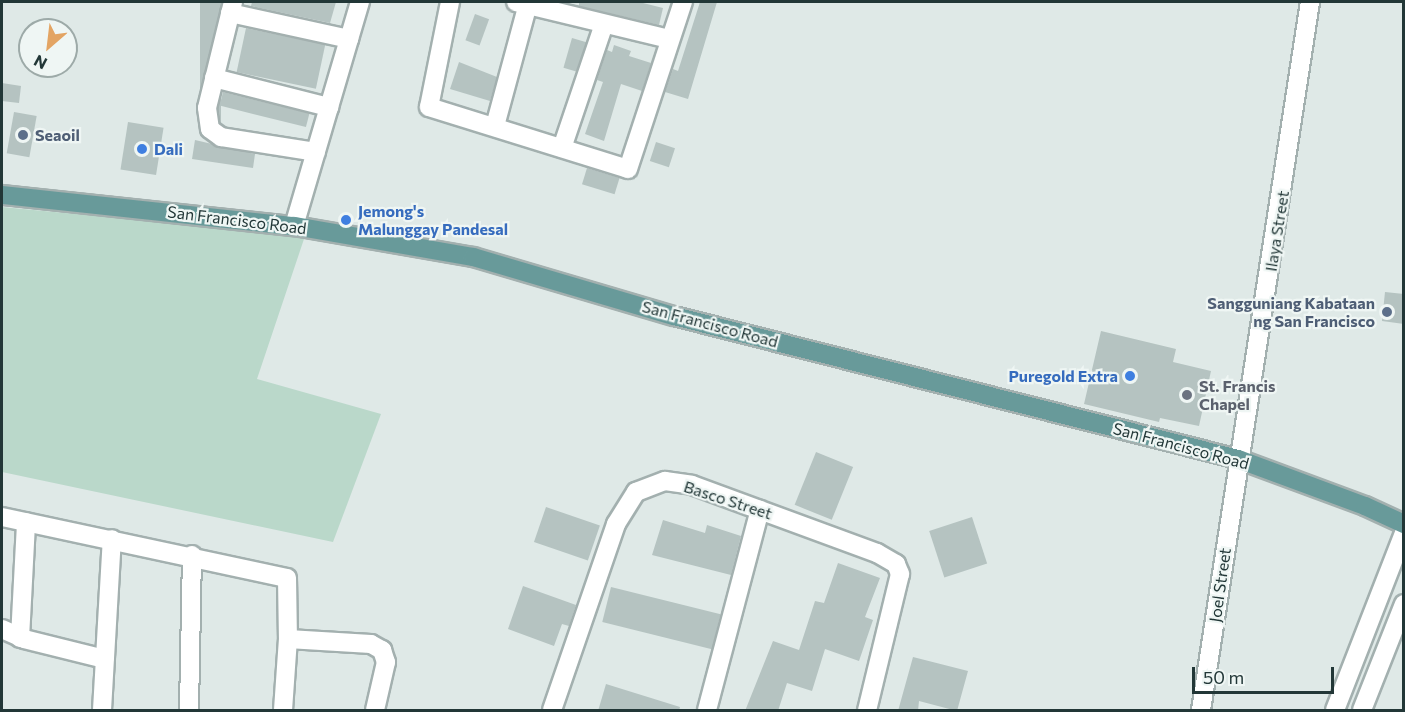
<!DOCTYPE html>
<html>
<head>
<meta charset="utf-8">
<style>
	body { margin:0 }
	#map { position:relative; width:1405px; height:712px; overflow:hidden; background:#dfe9e7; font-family:Commissioner,sans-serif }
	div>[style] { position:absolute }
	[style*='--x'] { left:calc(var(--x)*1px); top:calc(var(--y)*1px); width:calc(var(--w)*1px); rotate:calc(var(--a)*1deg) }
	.green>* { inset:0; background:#bad8ca }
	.building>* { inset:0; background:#b5c3c1; transform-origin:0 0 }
	.roads { filter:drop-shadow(2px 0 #a3b0af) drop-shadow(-2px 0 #a3b0af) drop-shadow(0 2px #a3b0af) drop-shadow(0 -2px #a3b0af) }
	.minor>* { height:18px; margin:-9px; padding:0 9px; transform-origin:9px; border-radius:9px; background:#fff }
	.major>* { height:18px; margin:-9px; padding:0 9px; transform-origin:9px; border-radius:9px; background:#689a9a }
	.dots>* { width:16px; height:16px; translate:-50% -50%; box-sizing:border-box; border:3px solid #eff6f4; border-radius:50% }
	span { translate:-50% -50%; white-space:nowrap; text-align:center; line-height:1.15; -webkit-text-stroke:4.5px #eff6f4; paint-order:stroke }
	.service-label { font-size:16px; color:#4e5e75; font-weight:700 }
	.left { translate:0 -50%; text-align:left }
	.right { translate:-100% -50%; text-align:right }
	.shop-label { font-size:16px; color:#366cbe; font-weight:700 }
	.street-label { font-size:16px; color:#223737 }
	.worship-label { font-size:16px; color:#5b616d; font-weight:700 }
	.frame { position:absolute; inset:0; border:3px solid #223737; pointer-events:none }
	.north { position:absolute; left:18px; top:18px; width:60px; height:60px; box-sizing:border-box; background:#eff6f4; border:2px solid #9daaa8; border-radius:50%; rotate:208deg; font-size:16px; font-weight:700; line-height:24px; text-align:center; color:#223737 }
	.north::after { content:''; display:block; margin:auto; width:21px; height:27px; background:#e3a463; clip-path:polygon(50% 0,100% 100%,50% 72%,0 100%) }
	.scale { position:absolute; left:1192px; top:667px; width:142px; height:27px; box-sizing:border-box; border:3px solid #223737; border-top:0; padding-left:8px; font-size:18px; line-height:21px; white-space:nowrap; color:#223737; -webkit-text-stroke:4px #eff6f4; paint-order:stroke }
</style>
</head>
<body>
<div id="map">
	<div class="green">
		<i style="clip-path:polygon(2px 207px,305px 236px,257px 379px,381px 414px,333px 542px,2px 472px)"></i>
	</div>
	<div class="building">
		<i style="left:200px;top:2px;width:21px;height:129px"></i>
		<i style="clip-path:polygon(252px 2px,336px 2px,330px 23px,251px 6px)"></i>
		<i style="clip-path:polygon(579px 2px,639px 2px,663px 8px,659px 25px,579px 6px)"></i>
		<i style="clip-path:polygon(700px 2px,717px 2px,688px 99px,665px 92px,673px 69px,678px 71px)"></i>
		<i style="left:475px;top:14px;width:15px;height:28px;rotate:20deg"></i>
		<i style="left:246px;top:28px;width:81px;height:45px;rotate:12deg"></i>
		<i style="left:572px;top:38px;width:15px;height:31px;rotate:16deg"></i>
		<i style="clip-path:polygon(614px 45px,631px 51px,629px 56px,651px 63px,642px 91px,621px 84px,604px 141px,585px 134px,603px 82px,597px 80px,607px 50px,612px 52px)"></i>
		<i style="clip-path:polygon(459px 62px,497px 77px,490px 101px,450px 89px)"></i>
		<i style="clip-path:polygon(2px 83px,21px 86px,19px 103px,2px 101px)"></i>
		<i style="left:223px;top:92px;width:89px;height:14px;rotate:14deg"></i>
		<i style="left:14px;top:112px;width:23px;height:42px;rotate:10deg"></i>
		<i style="left:128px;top:122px;width:36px;height:48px;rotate:9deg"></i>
		<i style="clip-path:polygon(195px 140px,255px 154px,253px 168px,192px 159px)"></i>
		<i style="left:656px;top:142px;width:20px;height:20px;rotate:18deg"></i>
		<i style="left:587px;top:168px;width:34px;height:17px;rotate:17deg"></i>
		<i style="clip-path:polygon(1385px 292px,1404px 294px,1404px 324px,1382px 321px)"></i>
		<i style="clip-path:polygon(1101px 331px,1176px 349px,1173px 362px,1211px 371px,1199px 426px,1160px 418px,1159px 422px,1084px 404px)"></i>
		<i style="left:816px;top:452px;width:40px;height:57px;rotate:22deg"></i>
		<i style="left:546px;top:507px;width:57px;height:37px;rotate:19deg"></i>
		<i style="left:972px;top:517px;width:49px;height:45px;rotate:72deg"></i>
		<i style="clip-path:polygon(663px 520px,705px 533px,707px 525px,741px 536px,731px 575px,652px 555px)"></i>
		<i style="clip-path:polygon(838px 563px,880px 578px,865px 617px,873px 620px,859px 661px,825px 649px,812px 691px,787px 683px,778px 711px,745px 711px,773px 641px,799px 650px,815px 601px,824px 603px)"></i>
		<i style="clip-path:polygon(523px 586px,576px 605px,569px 626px,562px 624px,554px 646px,508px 629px)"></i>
		<i style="left:611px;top:587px;width:113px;height:36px;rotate:14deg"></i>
		<i style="clip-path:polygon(913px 657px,968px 671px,957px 711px,919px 701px,918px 711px,898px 711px)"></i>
		<i style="clip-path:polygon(606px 684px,680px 707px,679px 711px,598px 711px)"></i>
	</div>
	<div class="roads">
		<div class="minor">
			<i style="--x:233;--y:2;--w:109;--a:103.8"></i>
			<i style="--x:207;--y:108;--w:21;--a:82"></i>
			<i style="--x:210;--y:129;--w:14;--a:36"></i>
			<i style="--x:221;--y:137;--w:96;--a:9"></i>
			<i style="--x:450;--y:2;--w:107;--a:101.3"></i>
			<i style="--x:429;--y:107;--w:208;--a:17.3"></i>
			<i style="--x:628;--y:169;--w:176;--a:-71.8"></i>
			<i style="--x:516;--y:2;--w:157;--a:13.6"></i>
			<i style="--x:230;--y:13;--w:122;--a:12.3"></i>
			<i style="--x:214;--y:78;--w:119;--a:14.2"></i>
			<i style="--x:495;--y:126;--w:126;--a:-74.9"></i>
			<i style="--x:562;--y:148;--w:131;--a:-71.3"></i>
			<i style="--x:294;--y:226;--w:234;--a:-73.6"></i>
			<i style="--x:2;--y:517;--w:291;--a:12.1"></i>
			<i style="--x:287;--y:578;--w:61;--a:89.1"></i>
			<i style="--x:288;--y:639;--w:83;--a:3.4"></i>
			<i style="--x:371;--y:644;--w:13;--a:29"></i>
			<i style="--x:382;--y:650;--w:13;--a:72"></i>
			<i style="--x:386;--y:662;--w:49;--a:102.9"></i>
			<i style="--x:2;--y:629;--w:24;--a:24"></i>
			<i style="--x:24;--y:639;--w:83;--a:13.9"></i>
			<i style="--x:20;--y:638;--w:116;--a:-87"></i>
			<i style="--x:102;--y:710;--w:171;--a:-86.7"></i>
			<i style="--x:189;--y:710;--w:155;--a:-88.9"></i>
			<i style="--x:283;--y:710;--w:71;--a:-86"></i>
			<i style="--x:552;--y:710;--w:197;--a:-71"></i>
			<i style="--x:616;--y:524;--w:38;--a:-58"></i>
			<i style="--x:636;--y:492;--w:31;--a:-21"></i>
			<i style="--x:665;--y:481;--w:27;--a:8"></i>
			<i style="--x:692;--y:485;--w:197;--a:20.2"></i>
			<i style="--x:877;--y:553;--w:22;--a:30"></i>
			<i style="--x:896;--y:564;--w:11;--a:68"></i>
			<i style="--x:900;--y:574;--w:140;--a:103.6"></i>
			<i style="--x:707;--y:710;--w:207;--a:-75.2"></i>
			<i style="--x:1201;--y:710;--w:716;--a:-81.25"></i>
			<i style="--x:1335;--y:710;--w:190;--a:-68.7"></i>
			<i style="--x:1362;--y:710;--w:114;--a:-68.4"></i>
		</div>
		<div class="major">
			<i style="--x:2;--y:195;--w:294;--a:6.1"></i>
			<i style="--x:294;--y:226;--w:182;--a:9.8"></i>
			<i style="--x:473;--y:257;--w:209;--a:16.4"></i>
			<i style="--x:674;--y:316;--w:582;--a:14.23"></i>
			<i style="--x:1238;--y:459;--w:135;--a:20.3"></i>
			<i style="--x:1365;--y:506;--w:43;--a:24.8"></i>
		</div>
	</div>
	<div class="dots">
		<i style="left:23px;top:135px;background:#5c6f8a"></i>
		<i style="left:142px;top:149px;background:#3f7fe0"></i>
		<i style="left:346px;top:220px;background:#3f7fe0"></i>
		<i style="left:1387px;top:312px;background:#5c6f8a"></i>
		<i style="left:1130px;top:376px;background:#3f7fe0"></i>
		<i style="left:1187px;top:395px;background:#6b7280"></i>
	</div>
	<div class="service-label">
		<span class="left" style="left:35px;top:135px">Seaoil</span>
		<span class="right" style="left:1375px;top:312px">Sangguniang Kabataan<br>ng San Francisco</span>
	</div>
	<div class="shop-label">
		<span class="left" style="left:154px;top:149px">Dali</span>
		<span class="left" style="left:358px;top:220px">Jemong's<br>Malunggay Pandesal</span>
		<span class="right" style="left:1118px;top:376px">Puregold Extra</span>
	</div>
	<div class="street-label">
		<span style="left:237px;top:220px;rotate:7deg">San Francisco Road</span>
		<span style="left:1277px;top:231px;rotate:-81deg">Ilaya Street</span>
		<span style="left:710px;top:324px;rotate:15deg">San Francisco Road</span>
		<span style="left:1181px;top:446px;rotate:15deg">San Francisco Road</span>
		<span style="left:728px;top:500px;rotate:18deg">Basco Street</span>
		<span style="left:1220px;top:585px;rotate:-82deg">Joel Street</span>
	</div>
	<div class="worship-label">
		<span class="left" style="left:1199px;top:395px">St. Francis<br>Chapel</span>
	</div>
	<div class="frame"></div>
	<div class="north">N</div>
	<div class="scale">50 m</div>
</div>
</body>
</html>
